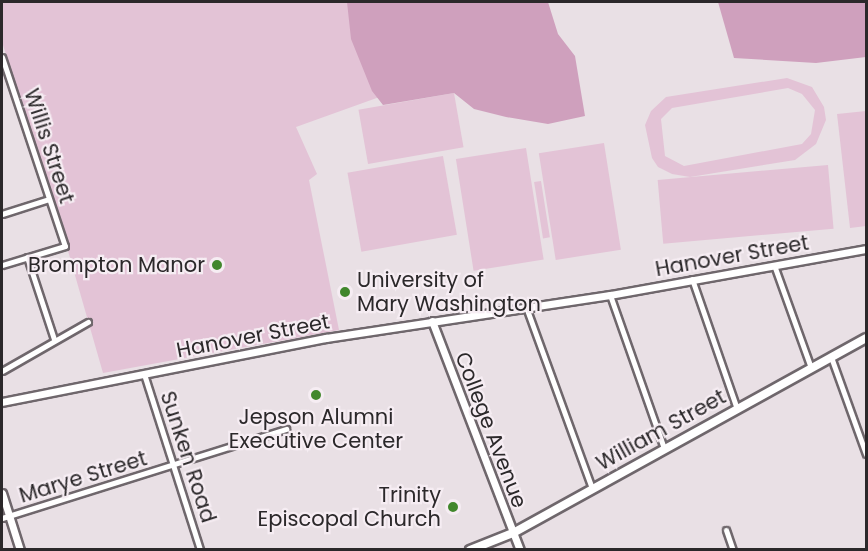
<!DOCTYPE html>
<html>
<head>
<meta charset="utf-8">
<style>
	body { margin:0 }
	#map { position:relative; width:868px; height:551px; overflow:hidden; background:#e9e0e5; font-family:Poppins,sans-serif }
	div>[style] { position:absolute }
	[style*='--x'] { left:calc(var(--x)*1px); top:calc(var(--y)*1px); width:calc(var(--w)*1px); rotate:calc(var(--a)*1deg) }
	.green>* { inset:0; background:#e3c3d6; transform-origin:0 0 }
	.forest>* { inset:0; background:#cfa0bd }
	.roads { filter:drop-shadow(2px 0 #6f676c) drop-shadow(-2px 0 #6f676c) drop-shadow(0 2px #6f676c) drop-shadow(0 -2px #6f676c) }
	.minor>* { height:5px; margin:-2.5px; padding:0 2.5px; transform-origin:2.5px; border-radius:2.5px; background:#fff }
	.tertiary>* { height:7px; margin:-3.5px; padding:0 3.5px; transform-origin:3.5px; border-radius:3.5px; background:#fff }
	.primary>* { height:8px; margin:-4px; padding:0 4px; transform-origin:4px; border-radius:4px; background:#fff }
	.dots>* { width:16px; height:16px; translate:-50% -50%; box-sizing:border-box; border:3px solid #f6edf3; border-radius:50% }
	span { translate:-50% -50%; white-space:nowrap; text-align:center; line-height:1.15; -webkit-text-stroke:4.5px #f6edf3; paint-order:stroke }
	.street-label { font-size:21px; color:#2b282a }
	.poi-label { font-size:21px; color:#2b282a }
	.right { translate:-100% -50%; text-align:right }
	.left { translate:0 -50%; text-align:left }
	.frame { position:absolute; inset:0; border:3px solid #2b282a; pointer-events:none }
</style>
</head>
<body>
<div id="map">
	<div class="green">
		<i style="clip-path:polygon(2px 2px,470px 2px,385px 95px,296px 127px,317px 174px,309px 180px,339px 330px,103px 373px,56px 209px,2px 42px)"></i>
		<i style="clip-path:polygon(evenodd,787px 78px,812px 87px,824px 107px,826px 120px,816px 144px,795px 160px,690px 177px,672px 174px,658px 167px,652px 158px,645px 125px,651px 111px,666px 97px,787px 78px,788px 88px,802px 94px,815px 110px,811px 134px,802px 144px,684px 166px,665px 156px,661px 119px,672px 108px,788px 88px)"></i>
		<i style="left:454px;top:93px;width:55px;height:97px;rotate:80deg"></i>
		<i style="clip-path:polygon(866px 111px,866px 226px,850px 228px,837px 114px)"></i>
		<i style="left:604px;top:143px;width:108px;height:66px;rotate:81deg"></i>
		<i style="left:526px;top:148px;width:113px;height:71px;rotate:81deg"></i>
		<i style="left:443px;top:156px;width:80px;height:97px;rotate:80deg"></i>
		<i style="left:828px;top:165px;width:64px;height:171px;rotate:85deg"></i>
		<i style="left:541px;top:181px;width:57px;height:7px;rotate:81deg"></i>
	</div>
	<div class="forest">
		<i style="clip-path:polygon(347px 2px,548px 2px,558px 34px,575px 56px,585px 116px,548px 124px,506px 117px,474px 109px,454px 93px,383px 105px,372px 91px,351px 39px)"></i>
		<i style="clip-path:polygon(718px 2px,866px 2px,866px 57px,816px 63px,734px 58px)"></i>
	</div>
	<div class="roads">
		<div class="minor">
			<i style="--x:2;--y:57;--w:199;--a:71.6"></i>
			<i style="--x:65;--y:246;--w:66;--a:163.2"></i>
			<i style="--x:2;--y:214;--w:49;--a:-17.7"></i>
			<i style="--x:27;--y:257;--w:86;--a:71.8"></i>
			<i style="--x:774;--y:265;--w:109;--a:70.2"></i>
			<i style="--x:692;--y:279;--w:138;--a:70.9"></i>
			<i style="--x:610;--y:295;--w:162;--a:70.6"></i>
			<i style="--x:526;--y:307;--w:193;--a:70"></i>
			<i style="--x:831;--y:357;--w:103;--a:70.2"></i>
			<i style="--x:2;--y:371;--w:99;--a:-29.7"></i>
			<i style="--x:144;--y:374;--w:185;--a:72.3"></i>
			<i style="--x:2;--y:518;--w:298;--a:-17.4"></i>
			<i style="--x:726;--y:530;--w:21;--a:71"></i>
		</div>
		<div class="tertiary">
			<i style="--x:432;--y:321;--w:245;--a:69"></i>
			<i style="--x:2;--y:402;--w:330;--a:-11.2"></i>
			<i style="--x:326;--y:338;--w:287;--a:-8.6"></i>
			<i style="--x:610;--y:295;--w:260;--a:-10.2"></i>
			<i style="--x:2;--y:493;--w:60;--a:72.5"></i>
		</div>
		<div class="primary">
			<i style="--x:470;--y:550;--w:46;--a:-21.6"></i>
			<i style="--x:513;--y:533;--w:403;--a:-28.9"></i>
		</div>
	</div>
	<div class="dots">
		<i style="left:217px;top:265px;background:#41872c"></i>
		<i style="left:345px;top:292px;background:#41872c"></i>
		<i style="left:316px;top:395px;background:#41872c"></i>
		<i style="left:453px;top:507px;background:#41872c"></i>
	</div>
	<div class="street-label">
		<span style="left:49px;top:146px;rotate:72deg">Willis Street</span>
		<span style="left:732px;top:256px;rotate:-10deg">Hanover Street</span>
		<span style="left:253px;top:336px;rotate:-11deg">Hanover Street</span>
		<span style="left:491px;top:430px;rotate:69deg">College Avenue</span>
		<span style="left:661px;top:430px;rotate:-29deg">William Street</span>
		<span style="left:188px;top:457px;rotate:72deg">Sunken Road</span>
		<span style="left:83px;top:477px;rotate:-17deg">Marye Street</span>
	</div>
	<div class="poi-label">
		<span class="right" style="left:205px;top:265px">Brompton Manor</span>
		<span class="left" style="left:357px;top:292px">University of<br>Mary Washington</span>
		<span style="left:316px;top:429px">Jepson Alumni<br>Executive Center</span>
		<span class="right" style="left:441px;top:507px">Trinity<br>Episcopal Church</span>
	</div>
	<div class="frame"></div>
</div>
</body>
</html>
